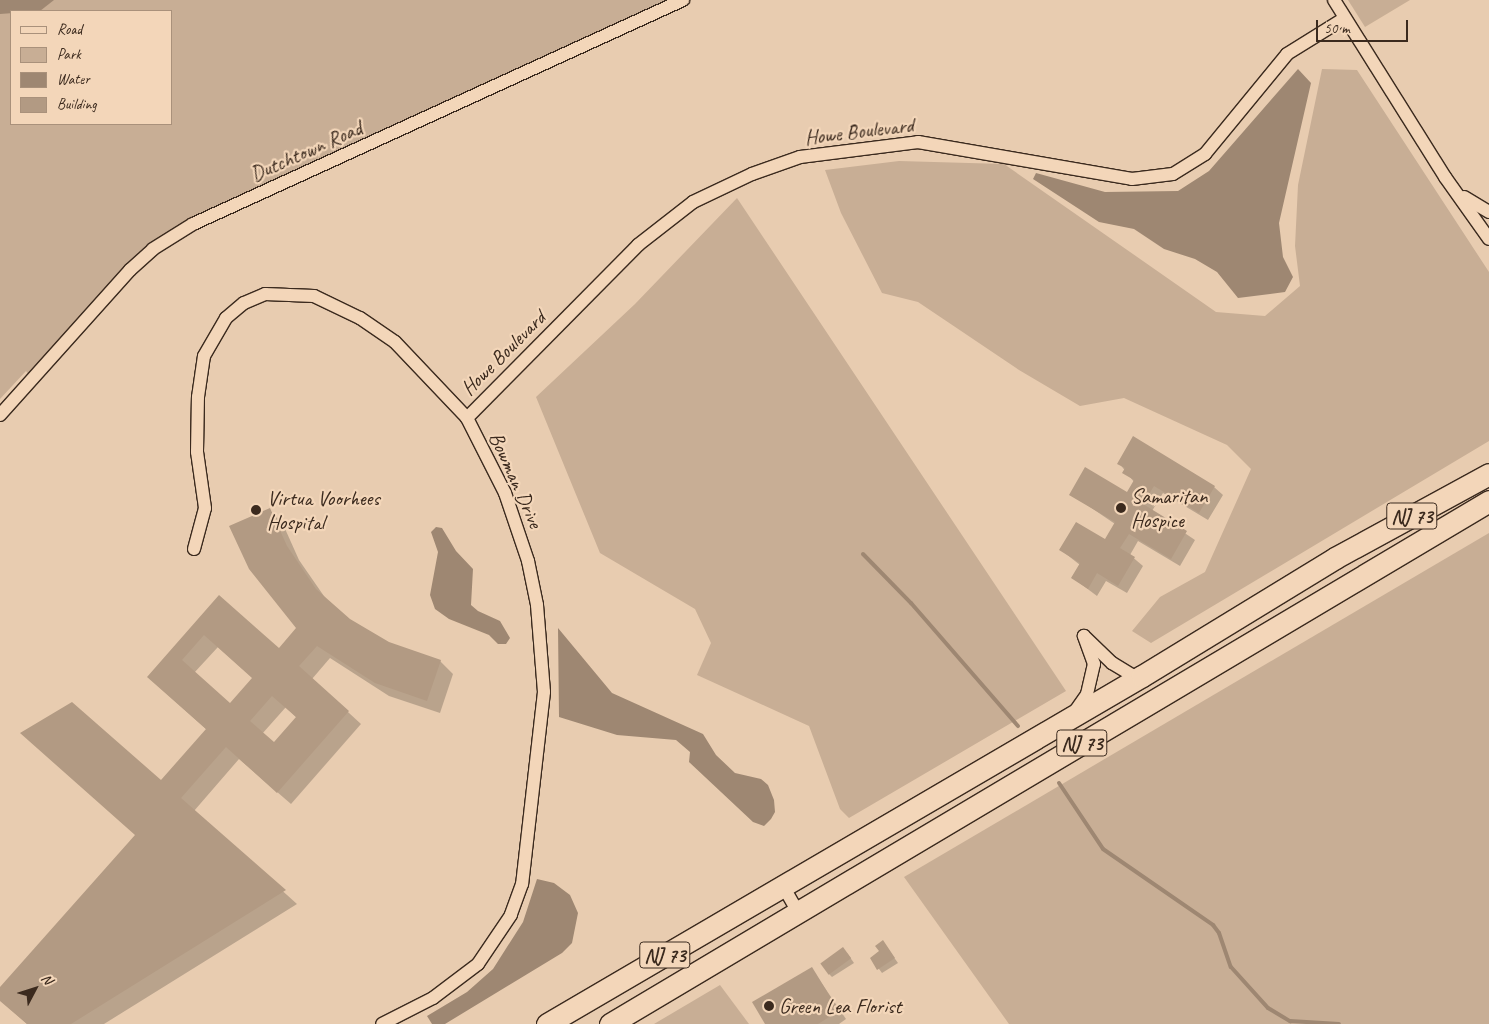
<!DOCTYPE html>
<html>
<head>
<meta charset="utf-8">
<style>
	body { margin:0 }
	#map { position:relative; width:1489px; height:1024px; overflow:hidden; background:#e8ccb0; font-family:Caveat,sans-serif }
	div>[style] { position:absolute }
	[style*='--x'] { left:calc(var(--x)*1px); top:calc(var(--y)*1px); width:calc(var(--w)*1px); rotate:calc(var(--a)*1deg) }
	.green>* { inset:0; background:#c8ae95 }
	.water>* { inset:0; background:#9e8772 }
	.shadow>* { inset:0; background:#0003 }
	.stream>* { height:4px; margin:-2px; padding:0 2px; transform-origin:2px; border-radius:2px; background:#9e8772 }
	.building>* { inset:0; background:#b29a83; transform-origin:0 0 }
	.roads { filter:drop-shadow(1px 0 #3b2a1e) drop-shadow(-1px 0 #3b2a1e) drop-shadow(0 1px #3b2a1e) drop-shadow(0 -1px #3b2a1e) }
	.minor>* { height:12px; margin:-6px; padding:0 6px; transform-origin:6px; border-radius:6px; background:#f3d6b9 }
	.trunk>* { height:21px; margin:-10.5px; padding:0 10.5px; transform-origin:10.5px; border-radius:10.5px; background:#f3d6b9 }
	.dots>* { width:14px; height:14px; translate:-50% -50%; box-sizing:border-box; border:2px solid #f3d6b9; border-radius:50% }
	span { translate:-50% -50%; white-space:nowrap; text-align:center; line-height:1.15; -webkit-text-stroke:4.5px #f3d6b9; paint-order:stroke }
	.shield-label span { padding:1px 4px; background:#f3d6b9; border:1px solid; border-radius:4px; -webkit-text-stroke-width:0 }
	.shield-label { font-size:20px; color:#3b2a1e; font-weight:700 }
	.street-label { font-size:21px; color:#3b2a1e }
	.poi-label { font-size:21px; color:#3b2a1e }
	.left { translate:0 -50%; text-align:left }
	.legend { position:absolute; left:10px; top:10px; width:162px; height:115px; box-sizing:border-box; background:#f3d6b9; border:1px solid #a9917b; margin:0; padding:6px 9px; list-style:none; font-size:15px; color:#3b2a1e }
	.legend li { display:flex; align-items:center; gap:10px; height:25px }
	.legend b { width:25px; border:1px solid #a9917b }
	.north { position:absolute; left:10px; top:964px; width:50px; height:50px; -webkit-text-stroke:4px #f3d6b9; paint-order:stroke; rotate:50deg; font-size:14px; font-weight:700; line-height:20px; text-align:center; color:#3b2a1e }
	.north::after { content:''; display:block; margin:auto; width:18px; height:22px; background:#3b2a1e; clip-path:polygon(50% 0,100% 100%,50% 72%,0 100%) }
	.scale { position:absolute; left:1316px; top:20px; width:92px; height:22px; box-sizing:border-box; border:2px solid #3b2a1e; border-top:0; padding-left:6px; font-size:15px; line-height:18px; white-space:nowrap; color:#3b2a1e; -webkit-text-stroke:4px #f3d6b9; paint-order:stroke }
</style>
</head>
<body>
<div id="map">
	<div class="green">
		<i style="clip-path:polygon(evenodd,0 0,683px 0,153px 249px,32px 379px,26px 371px,0 399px,0 0,11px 11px,171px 11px,171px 124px,11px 124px,11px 11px)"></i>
		<i style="clip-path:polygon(1348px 0,1410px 0,1365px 27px)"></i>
		<i style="clip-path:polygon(1322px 69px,1357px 70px,1489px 272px,1489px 441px,1151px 643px,1132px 631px,1160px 597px,1205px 572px,1251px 469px,1227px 445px,1124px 398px,1080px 406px,1019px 370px,918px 302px,882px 293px,841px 213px,825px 170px,899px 161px,1004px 164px,1216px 312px,1265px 316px,1300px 286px,1295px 246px,1298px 185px)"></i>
		<i style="clip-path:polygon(737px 198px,1066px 691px,849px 818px,840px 809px,809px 726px,697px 675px,711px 643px,695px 609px,600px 553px,536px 397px,635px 304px)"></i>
		<i style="clip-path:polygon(1489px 533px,1489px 1024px,1009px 1024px,904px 877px)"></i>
		<i style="clip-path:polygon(720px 985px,749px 1024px,654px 1024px)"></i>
	</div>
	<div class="water">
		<i style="clip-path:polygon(0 0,54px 0,40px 11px,0 14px)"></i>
		<i style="clip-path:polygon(1298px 69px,1311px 83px,1279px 223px,1283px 257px,1293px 277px,1285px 292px,1238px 298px,1217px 272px,1195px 259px,1164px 249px,1134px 229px,1099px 222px,1033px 179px,1036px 173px,1105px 192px,1178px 191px,1209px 171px)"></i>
		<i style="clip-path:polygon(436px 527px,442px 528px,456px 551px,473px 569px,471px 605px,478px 611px,500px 621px,510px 638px,506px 644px,498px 644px,489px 635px,449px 619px,435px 609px,430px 595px,438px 552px,431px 532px)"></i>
		<i style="clip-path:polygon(558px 628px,612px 693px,703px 734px,716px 755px,735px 773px,761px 779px,768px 785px,774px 800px,775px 812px,771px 819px,764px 826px,753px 822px,689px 762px,690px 752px,676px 740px,617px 735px,559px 717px)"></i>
		<i style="clip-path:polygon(537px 879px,554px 883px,570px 895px,578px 913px,572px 943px,562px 953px,445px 1024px,432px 1024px,427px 1016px,467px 992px,493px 969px,523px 922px)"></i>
	</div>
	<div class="shadow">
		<i style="clip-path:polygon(1119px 463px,1214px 487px,1223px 495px,1208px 520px,1163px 493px,1152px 511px,1195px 540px,1180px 566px,1138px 541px,1130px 555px,1143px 566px,1127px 593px,1106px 581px,1097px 596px,1073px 578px,1080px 565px,1061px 550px,1105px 541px,1115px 524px,1071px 494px,1127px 494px,1134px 482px)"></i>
		<i style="clip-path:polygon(evenodd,269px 510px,282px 522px,299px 560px,326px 599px,350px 620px,389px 643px,440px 661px,453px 674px,440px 713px,389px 696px,330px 658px,312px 679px,361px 724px,291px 804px,239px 759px,194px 811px,297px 904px,104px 1024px,27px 1024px,0 1000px,0 989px,136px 835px,161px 782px,207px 730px,148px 677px,219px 597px,279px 650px,298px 628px,269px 510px,218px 647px,254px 679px,230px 705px,194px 673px,218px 647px,269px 510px,286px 707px,297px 718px,274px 744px,262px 734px,286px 707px)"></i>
		<i style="clip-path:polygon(883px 942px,898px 963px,882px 973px,871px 958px,881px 952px)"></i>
		<i style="clip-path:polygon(847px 953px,854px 963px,832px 977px,828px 973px)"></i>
		<i style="clip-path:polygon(812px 969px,846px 1019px,839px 1024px,766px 1024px)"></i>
	</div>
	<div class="stream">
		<i style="--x:863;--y:554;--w:69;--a:45.6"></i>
		<i style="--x:911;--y:603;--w:163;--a:49"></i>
		<i style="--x:1059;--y:783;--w:79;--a:56.3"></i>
		<i style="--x:1103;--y:849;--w:134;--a:34.6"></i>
		<i style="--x:1213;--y:925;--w:10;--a:53"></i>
		<i style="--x:1219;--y:933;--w:36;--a:71"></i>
		<i style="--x:1231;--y:967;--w:55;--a:47.9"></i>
		<i style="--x:1268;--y:1008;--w:26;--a:31"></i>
		<i style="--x:1290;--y:1021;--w:49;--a:3.5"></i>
	</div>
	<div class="building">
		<i style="clip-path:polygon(1133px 436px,1215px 486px,1199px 513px,1154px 486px,1143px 504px,1187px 531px,1171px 559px,1129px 534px,1120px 548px,1135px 557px,1118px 586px,1097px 573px,1088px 589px,1071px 578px,1080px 563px,1059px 550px,1076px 522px,1105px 539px,1115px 522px,1069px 495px,1085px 467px,1127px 492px,1134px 480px,1122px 473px,1125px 468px,1117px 464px)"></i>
		<i style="clip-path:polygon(evenodd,270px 508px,287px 546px,316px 589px,350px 619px,389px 642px,441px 660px,427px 701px,375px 683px,317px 646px,299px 666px,349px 711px,277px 793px,226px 747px,181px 798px,286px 890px,71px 1024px,27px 1024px,0 1001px,0 987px,135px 835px,20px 733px,72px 702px,161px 780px,206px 729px,147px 677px,219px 595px,279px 648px,296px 628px,249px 569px,229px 526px,270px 508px,204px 635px,252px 678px,230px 703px,182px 660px,204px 635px,270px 508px,272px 696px,296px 717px,274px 742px,250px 721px,272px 696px)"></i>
		<i style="clip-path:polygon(883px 940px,895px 958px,877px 970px,870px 958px,879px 951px,875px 946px)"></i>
		<i style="left:843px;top:947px;width:14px;height:28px;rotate:54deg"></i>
		<i style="clip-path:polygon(812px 967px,839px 1011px,818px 1024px,765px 1024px,752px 1002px)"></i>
	</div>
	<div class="roads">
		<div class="minor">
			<i style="--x:1334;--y:0;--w:209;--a:57.9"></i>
			<i style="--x:1445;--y:177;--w:76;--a:54.6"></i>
			<i style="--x:1464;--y:197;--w:29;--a:31"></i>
			<i style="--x:0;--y:415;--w:195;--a:-48.1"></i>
			<i style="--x:130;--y:270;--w:31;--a:-42"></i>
			<i style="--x:153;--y:249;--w:47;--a:-32"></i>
			<i style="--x:193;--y:224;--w:539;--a:-24.57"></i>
			<i style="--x:467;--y:418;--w:243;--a:-45.3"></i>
			<i style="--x:638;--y:245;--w:70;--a:-38"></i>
			<i style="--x:693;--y:202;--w:65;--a:-25.4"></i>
			<i style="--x:752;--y:174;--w:51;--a:-19.5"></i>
			<i style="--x:800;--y:157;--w:119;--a:-7.2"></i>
			<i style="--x:918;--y:142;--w:217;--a:9.8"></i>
			<i style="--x:1132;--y:179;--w:41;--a:-7"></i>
			<i style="--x:1173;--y:174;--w:38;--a:-32"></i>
			<i style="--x:1205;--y:154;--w:129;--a:-50.6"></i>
			<i style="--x:1287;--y:54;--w:68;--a:-31.8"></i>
			<i style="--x:194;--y:549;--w:42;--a:-75"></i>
			<i style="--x:205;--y:508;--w:57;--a:-98.1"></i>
			<i style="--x:197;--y:452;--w:55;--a:-89"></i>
			<i style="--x:198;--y:397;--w:41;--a:-81.7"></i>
			<i style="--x:204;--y:356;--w:44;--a:-59.9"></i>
			<i style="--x:226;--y:318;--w:23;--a:-40"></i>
			<i style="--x:244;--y:303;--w:23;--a:-23"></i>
			<i style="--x:265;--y:294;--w:49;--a:2.3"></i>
			<i style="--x:314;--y:296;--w:51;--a:25.6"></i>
			<i style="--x:360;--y:318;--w:42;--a:34.4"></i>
			<i style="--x:395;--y:342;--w:105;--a:46.5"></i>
			<i style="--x:467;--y:418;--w:84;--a:63.1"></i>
			<i style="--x:505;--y:493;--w:72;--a:71.3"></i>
			<i style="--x:528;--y:561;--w:45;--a:78.4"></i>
			<i style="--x:537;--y:605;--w:87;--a:85.4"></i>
			<i style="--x:544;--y:692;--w:193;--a:96.5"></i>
			<i style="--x:522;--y:884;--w:33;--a:110"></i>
			<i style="--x:511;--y:915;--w:59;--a:124"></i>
			<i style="--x:478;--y:964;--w:56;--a:142.9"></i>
			<i style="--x:433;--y:998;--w:57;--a:153"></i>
			<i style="--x:1076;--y:710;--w:19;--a:-55"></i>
			<i style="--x:1087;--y:694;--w:31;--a:-77"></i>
			<i style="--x:1094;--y:664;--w:30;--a:-110"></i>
			<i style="--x:1084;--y:636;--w:39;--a:44"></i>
			<i style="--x:1112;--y:663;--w:23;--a:31"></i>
			<i style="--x:1132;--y:675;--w:10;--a:6"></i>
			<i style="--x:783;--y:886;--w:30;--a:60"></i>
		</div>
		<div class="trunk">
			<i style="--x:547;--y:1024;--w:689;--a:-30.32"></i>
			<i style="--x:1142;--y:676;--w:226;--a:-31.4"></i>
			<i style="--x:1335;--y:558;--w:175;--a:-28.6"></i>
			<i style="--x:610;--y:1024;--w:1023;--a:-30.75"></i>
		</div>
	</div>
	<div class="dots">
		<i style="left:1121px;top:508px;background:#3b2a1e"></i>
		<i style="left:256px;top:510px;background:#3b2a1e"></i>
		<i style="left:769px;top:1006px;background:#3b2a1e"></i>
	</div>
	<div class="shield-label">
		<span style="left:1412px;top:516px">NJ 73</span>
		<span style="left:1082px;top:743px">NJ 73</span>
		<span style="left:665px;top:955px">NJ 73</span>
	</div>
	<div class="street-label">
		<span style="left:859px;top:131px;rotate:-7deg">Howe Boulevard</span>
		<span style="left:306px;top:151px;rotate:-24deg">Dutchtown Road</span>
		<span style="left:503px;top:353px;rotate:-45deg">Howe Boulevard</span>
		<span style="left:516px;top:480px;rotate:66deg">Bowman Drive</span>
	</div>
	<div class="poi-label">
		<span class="left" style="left:1131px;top:508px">Samaritan<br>Hospice</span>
		<span class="left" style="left:267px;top:510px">Virtua Voorhees<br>Hospital</span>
		<span class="left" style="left:779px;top:1006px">Green Lea Florist</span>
	</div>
	<ul class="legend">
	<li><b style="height:6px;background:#f3d6b9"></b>Road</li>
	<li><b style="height:14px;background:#c8ae95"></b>Park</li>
	<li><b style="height:14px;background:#9e8772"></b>Water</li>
	<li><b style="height:14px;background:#b29a83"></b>Building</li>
	</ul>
	<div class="north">N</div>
	<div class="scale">50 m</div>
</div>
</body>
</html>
